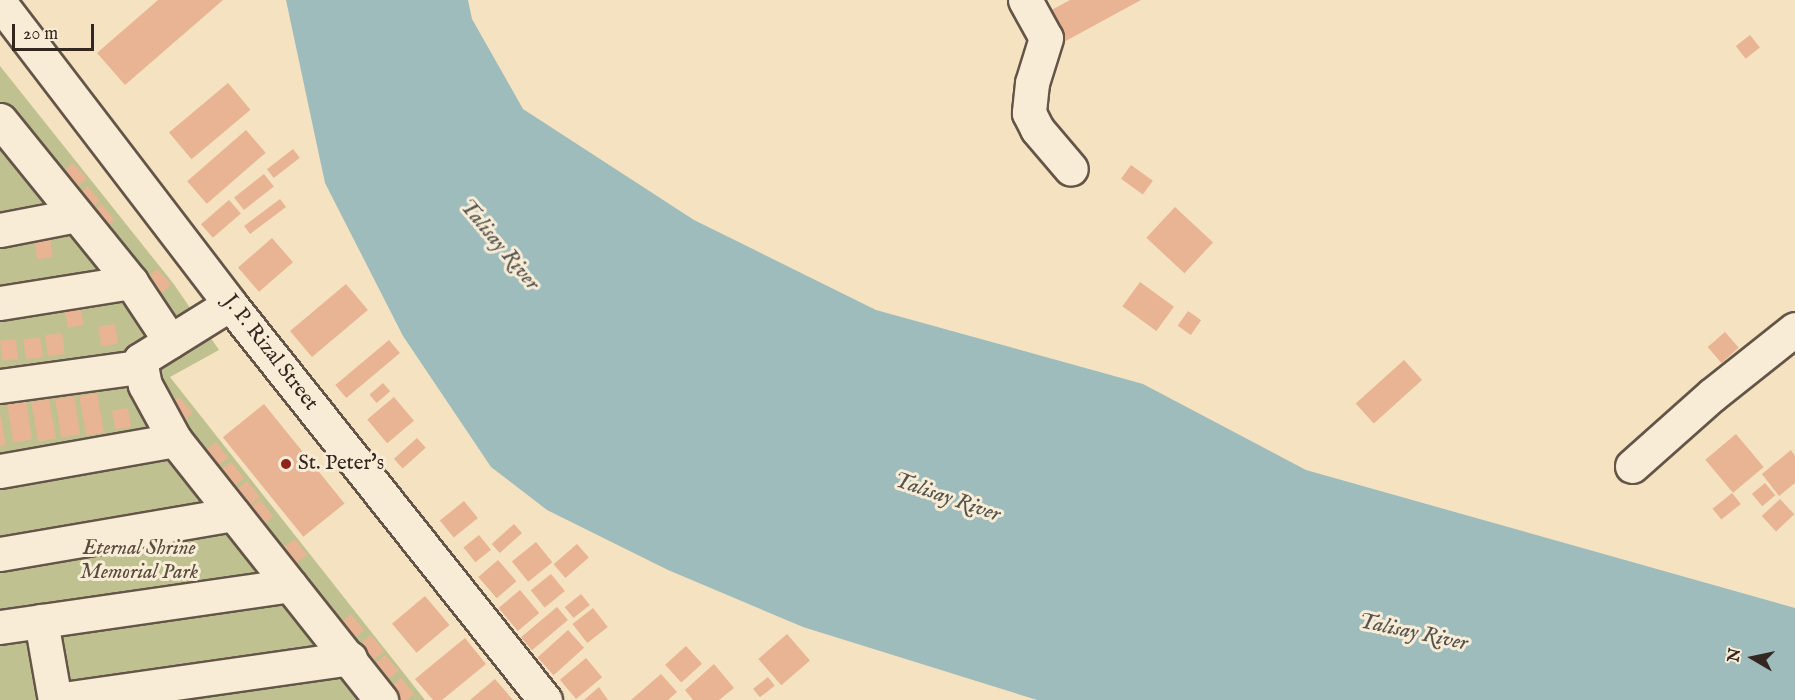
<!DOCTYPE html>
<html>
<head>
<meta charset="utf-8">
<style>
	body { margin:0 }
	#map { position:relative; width:1795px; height:700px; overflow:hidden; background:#f4e2c0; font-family:"IM FELL English",serif }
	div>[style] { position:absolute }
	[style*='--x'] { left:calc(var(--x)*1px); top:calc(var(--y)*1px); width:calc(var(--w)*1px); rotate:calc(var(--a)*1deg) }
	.green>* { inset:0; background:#bfc290 }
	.water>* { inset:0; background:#9fbcbc }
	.building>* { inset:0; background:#e8b493; transform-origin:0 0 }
	.roads { filter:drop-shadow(2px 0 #645548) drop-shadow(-2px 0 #645548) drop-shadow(0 2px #645548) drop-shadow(0 -2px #645548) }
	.minor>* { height:33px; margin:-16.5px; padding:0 16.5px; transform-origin:16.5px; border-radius:16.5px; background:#f8ecd6 }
	.dots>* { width:16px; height:16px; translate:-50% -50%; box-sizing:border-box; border:3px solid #f8ecd6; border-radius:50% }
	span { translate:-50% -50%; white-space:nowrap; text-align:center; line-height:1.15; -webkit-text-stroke:6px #f8ecd6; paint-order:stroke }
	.street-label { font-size:21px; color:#342620 }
	.poi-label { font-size:21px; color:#342620 }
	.left { translate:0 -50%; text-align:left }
	.park-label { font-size:21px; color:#574d3c; font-style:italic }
	.water-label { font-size:22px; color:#54534f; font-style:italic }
	.north { position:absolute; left:1723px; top:628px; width:60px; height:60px; -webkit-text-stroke:4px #f8ecd6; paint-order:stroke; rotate:279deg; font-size:16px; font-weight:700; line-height:24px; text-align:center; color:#342620 }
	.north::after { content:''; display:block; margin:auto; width:21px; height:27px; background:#342620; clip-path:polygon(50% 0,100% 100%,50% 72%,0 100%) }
	.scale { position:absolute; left:12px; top:24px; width:82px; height:27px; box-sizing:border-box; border:3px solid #342620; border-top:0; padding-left:8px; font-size:18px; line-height:21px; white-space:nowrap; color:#342620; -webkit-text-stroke:4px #f8ecd6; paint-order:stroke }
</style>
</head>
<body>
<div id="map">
	<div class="green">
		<i style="clip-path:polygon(0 66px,173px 283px,219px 350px,170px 377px,425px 700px,0 700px)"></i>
	</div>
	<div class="water">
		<i style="clip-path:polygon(286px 0,468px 0,472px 19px,523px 109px,694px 220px,876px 310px,1143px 384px,1306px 470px,1795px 608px,1795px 700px,1037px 700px,803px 627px,668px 570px,547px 510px,491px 467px,403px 336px,325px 183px)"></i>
	</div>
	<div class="building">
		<i style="clip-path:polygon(158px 0,223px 0,125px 85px,97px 53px)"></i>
		<i style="clip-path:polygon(1070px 0,1141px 0,1062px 43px,1046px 13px)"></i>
		<i style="left:1750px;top:35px;width:16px;height:18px;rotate:52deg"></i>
		<i style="left:228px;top:83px;width:35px;height:77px;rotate:50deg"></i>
		<i style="left:246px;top:130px;width:30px;height:78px;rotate:49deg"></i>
		<i style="left:293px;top:149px;width:11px;height:33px;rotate:52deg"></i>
		<i style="left:73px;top:163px;width:21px;height:17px;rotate:49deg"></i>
		<i style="left:1131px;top:165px;width:27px;height:17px;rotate:36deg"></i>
		<i style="left:264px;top:174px;width:16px;height:38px;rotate:52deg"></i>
		<i style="left:87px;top:186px;width:20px;height:16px;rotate:49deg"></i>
		<i style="left:280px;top:199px;width:10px;height:45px;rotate:53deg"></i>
		<i style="left:229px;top:200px;width:18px;height:37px;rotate:49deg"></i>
		<i style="left:101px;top:204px;width:21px;height:17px;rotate:49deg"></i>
		<i style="left:1175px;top:207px;width:52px;height:42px;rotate:43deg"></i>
		<i style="left:50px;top:237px;width:20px;height:16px;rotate:81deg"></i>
		<i style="left:272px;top:238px;width:32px;height:45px;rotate:49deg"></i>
		<i style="left:157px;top:269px;width:21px;height:16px;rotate:47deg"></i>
		<i style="left:1140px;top:282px;width:42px;height:30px;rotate:36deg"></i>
		<i style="left:346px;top:284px;width:34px;height:73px;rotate:50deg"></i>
		<i style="left:80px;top:305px;width:20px;height:16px;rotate:79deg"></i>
		<i style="left:1188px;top:311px;width:16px;height:18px;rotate:35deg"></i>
		<i style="left:115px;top:324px;width:20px;height:17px;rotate:81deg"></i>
		<i style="left:1725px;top:332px;width:21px;height:23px;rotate:49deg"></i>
		<i style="left:62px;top:333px;width:21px;height:17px;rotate:82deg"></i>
		<i style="left:40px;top:337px;width:20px;height:17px;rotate:81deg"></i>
		<i style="left:16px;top:339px;width:20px;height:16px;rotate:84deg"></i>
		<i style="left:389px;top:340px;width:17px;height:70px;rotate:50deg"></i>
		<i style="left:1404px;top:360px;width:27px;height:65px;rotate:48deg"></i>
		<i style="left:383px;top:383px;width:11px;height:18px;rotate:49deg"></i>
		<i style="left:97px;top:393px;width:40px;height:18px;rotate:80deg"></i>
		<i style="left:74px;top:396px;width:39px;height:19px;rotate:81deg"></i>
		<i style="left:179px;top:397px;width:21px;height:17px;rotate:49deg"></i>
		<i style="left:394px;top:397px;width:31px;height:35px;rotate:50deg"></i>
		<i style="left:49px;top:399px;width:40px;height:18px;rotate:80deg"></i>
		<i style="left:26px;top:401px;width:39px;height:19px;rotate:81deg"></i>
		<i style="left:264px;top:404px;width:128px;height:53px;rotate:51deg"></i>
		<i style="left:128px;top:408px;width:19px;height:16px;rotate:81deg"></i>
		<i style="clip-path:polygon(0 413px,6px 445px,0 446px)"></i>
		<i style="left:1736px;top:434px;width:43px;height:40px;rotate:50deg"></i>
		<i style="left:417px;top:438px;width:13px;height:31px;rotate:48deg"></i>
		<i style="left:216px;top:442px;width:20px;height:18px;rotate:53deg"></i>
		<i style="clip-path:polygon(1791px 450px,1795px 456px,1795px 483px,1779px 496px,1762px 474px)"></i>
		<i style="left:231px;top:462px;width:21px;height:16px;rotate:51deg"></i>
		<i style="left:247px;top:481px;width:21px;height:17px;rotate:51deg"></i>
		<i style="left:1765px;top:483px;width:16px;height:17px;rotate:50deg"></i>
		<i style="left:1732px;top:493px;width:14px;height:25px;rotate:51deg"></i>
		<i style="left:1780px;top:499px;width:21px;height:25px;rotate:47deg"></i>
		<i style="left:260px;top:500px;width:21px;height:17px;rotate:51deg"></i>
		<i style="left:464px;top:501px;width:22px;height:31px;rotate:51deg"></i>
		<i style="left:514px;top:524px;width:12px;height:30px;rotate:48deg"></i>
		<i style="left:479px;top:535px;width:19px;height:20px;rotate:51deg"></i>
		<i style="left:295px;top:539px;width:20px;height:18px;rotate:53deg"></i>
		<i style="left:536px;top:542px;width:26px;height:31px;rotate:51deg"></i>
		<i style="left:577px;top:544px;width:18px;height:31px;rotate:49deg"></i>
		<i style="left:498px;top:560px;width:28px;height:26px;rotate:49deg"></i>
		<i style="left:551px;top:574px;width:22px;height:26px;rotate:51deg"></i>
		<i style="left:520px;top:590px;width:30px;height:28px;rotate:50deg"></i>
		<i style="left:581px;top:594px;width:14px;height:21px;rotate:51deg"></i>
		<i style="left:425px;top:596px;width:38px;height:43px;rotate:50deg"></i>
		<i style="left:557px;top:607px;width:17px;height:47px;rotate:50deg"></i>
		<i style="left:593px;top:608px;width:24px;height:26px;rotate:52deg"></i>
		<i style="left:351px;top:614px;width:21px;height:17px;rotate:51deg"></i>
		<i style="left:568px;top:630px;width:24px;height:41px;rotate:48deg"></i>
		<i style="left:787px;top:634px;width:35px;height:38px;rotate:49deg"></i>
		<i style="left:371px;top:635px;width:21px;height:18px;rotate:51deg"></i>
		<i style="clip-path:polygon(465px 638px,486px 664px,442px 700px,433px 700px,415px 679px)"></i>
		<i style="left:686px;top:646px;width:24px;height:28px;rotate:48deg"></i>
		<i style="left:385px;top:655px;width:21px;height:17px;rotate:49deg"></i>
		<i style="left:586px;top:658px;width:25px;height:34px;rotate:50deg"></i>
		<i style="clip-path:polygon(714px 664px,734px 688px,719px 700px,693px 700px,685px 690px)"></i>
		<i style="clip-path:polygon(661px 674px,677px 692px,668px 700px,631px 700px)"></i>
		<i style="left:768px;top:677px;width:11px;height:19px;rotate:52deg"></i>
		<i style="clip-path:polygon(401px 678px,414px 694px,407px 700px,397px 700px,388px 689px)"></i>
		<i style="clip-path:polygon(495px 679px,513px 700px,470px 700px)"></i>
		<i style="clip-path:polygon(599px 687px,608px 700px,584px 700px)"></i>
	</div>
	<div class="roads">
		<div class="minor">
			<i style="--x:1025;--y:0;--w:43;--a:61.1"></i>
			<i style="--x:1046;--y:38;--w:47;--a:107.3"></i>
			<i style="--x:1032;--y:83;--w:30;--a:96"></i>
			<i style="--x:1029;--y:113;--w:18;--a:63"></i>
			<i style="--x:1037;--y:129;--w:52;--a:49.6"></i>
			<i style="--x:0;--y:3;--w:379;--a:52.6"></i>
			<i style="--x:230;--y:304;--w:506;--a:51.5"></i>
			<i style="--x:0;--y:120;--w:208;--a:51"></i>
			<i style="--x:131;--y:282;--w:71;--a:56.5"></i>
			<i style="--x:0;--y:230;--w:78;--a:-11"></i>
			<i style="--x:0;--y:303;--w:133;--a:-9.1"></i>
			<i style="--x:230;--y:304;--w:106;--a:148.1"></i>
			<i style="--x:140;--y:360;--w:25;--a:79"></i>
			<i style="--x:145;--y:385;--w:63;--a:61.4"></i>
			<i style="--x:175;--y:440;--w:332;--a:51.6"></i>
			<i style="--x:0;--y:386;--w:139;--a:-7.8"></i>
			<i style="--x:1632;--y:466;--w:107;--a:-41.6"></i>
			<i style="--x:1712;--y:395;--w:106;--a:-38.5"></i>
			<i style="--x:0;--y:471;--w:178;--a:-10"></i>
			<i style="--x:0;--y:554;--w:237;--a:-9.7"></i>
			<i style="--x:41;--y:621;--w:80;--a:80"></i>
			<i style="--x:0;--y:627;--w:293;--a:-8.2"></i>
			<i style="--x:56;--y:700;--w:297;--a:-8.1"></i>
		</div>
	</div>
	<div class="dots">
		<i style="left:286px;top:464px;background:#8f2418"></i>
	</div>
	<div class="street-label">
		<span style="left:270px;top:353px;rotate:52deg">J. P. Rizal Street</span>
	</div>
	<div class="poi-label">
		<span class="left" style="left:298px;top:464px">St. Peter's</span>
	</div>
	<div class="park-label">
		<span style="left:139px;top:561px">Eternal Shrine<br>Memorial Park</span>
	</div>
	<div class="water-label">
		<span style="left:499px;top:245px;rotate:50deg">Talisay River</span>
		<span style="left:947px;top:498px;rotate:19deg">Talisay River</span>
		<span style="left:1413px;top:633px;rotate:12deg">Talisay River</span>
	</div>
	<div class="north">N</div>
	<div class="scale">20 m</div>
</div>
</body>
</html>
